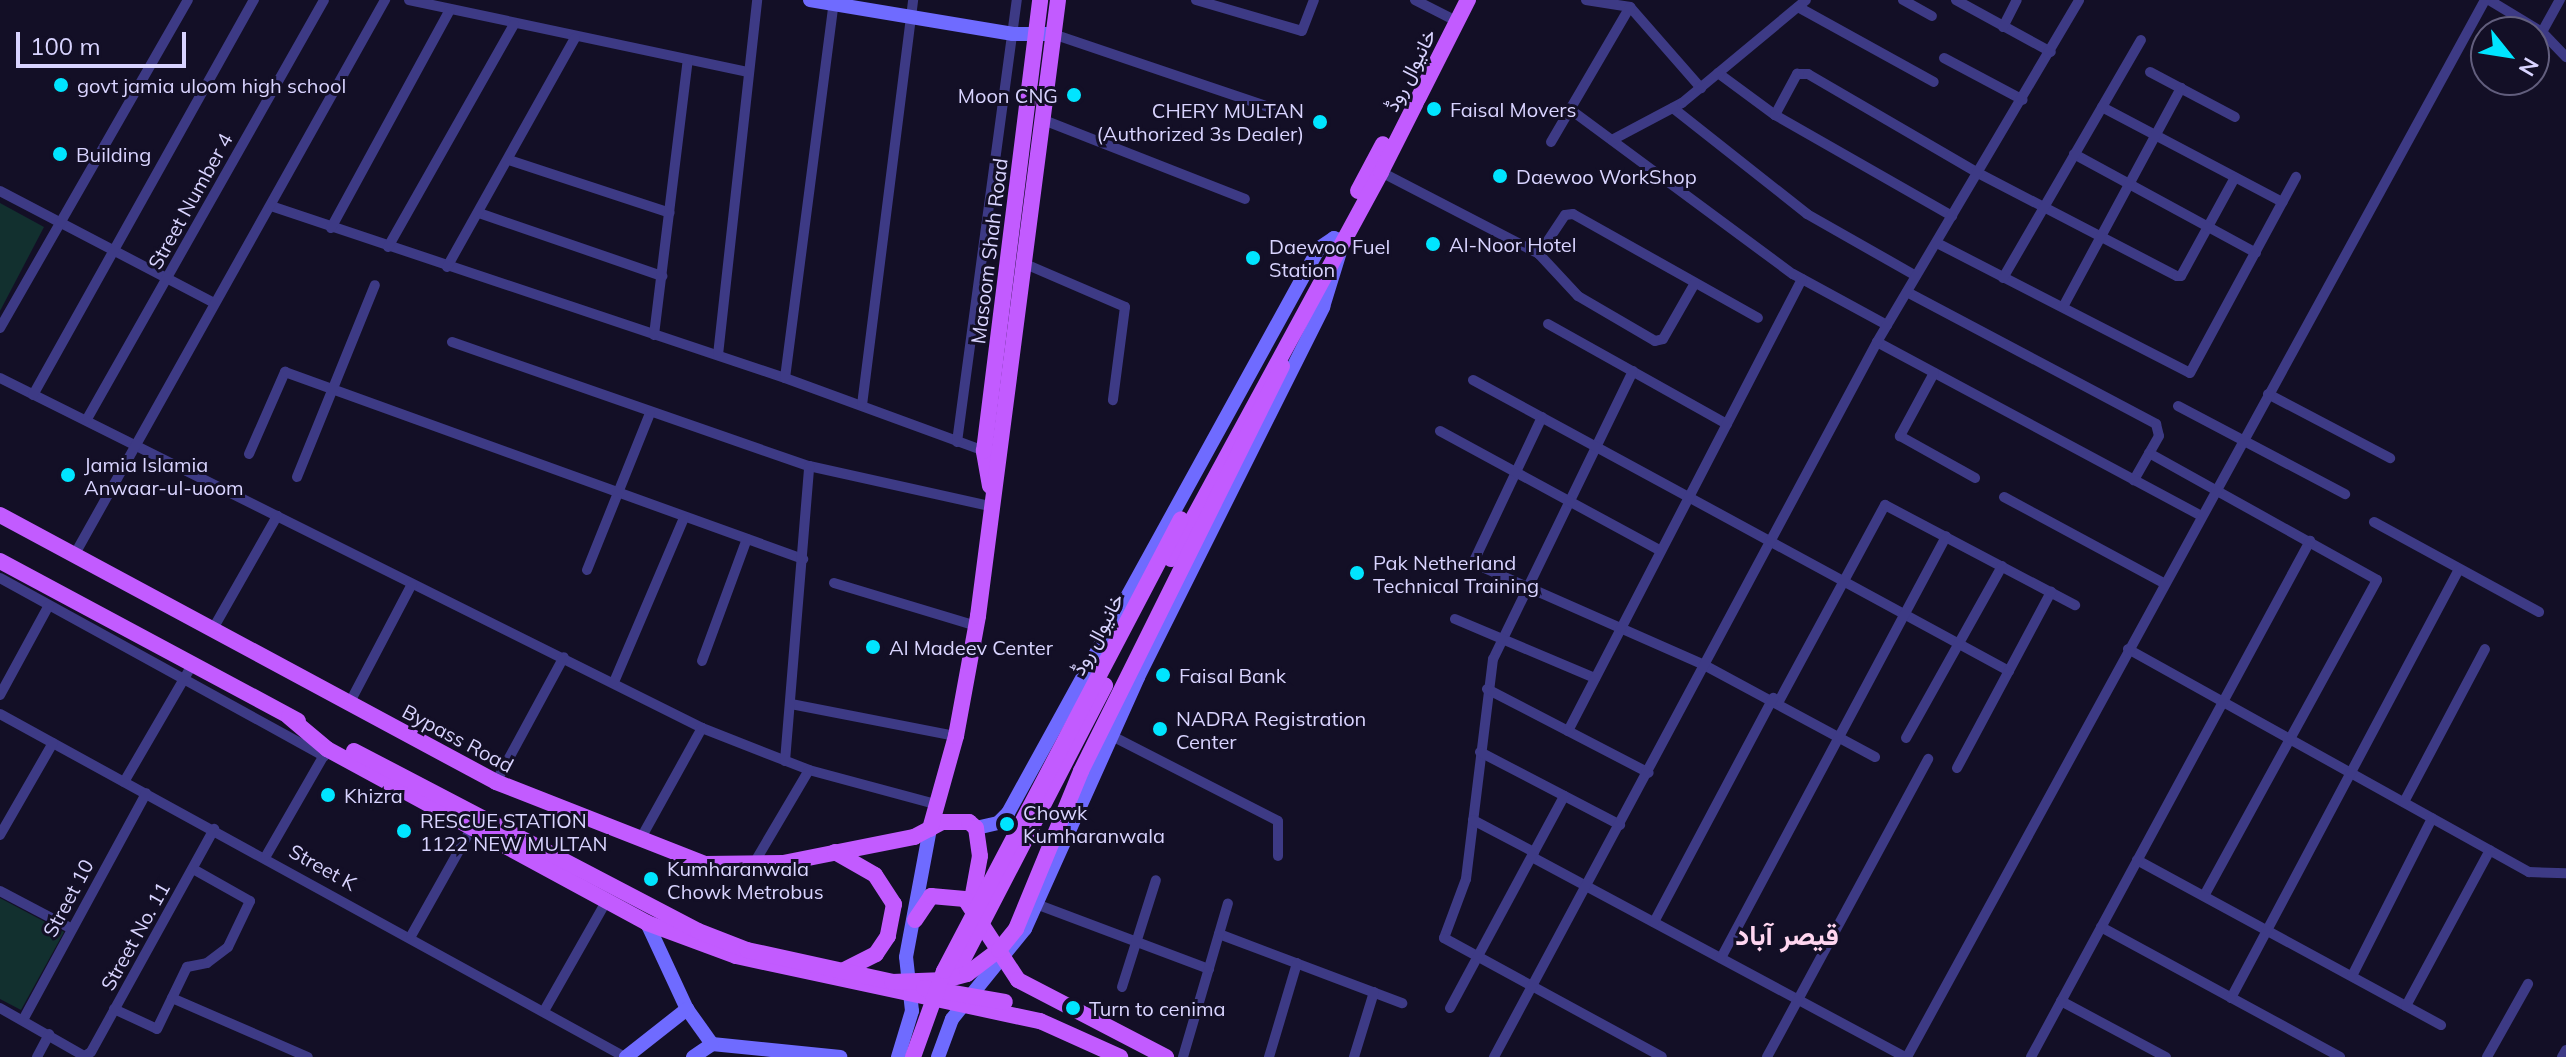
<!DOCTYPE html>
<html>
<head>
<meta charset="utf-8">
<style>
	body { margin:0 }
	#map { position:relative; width:2566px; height:1057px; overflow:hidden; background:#130f26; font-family:Mulish,Vazirmatn,sans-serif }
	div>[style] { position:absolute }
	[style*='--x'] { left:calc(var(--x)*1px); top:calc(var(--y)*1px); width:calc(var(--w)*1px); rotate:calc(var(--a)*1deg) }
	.green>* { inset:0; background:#12302f }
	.street>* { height:10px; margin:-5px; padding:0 5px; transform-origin:5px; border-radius:5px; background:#3d3a85 }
	.secondary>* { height:14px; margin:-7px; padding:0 7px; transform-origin:7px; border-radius:7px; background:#6f6bff }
	.primary>* { height:16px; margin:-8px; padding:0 8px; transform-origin:8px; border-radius:8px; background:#c25bff }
	.primary-bridge>* { height:16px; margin:-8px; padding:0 8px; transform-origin:8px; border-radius:8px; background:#c25bff }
	.dots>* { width:22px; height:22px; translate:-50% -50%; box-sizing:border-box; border:4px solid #130f26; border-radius:50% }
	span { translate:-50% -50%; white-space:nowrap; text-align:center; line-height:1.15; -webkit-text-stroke:6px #130f26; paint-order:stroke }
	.street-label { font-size:20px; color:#d9d4ff }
	.poi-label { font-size:20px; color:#d9d4ff }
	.left { translate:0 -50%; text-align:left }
	.right { translate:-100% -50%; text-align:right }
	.district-label { font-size:28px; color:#ffd6f0; font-weight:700 }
	.north { position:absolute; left:2470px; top:16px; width:80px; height:80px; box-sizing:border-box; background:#130f26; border:2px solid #625e7d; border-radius:50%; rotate:120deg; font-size:22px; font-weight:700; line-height:32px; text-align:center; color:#d9d4ff }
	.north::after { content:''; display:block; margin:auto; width:28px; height:36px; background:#00e5ff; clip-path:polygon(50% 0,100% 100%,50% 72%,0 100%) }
	.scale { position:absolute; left:16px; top:32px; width:170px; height:36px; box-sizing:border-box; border:4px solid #d9d4ff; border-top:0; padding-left:10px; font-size:24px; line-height:28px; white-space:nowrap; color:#d9d4ff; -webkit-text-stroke:6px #130f26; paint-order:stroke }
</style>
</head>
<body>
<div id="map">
	<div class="green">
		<i style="clip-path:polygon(0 203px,44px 227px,0 311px)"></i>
		<i style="clip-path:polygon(0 898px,64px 932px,21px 1010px,0 999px)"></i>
	</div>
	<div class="street">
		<i style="--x:409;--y:0;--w:347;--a:12"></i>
		<i style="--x:1196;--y:0;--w:110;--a:16.3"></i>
		<i style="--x:1302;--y:31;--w:33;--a:-69"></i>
		<i style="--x:1415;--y:0;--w:38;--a:27"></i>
		<i style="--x:1586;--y:0;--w:45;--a:9"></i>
		<i style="--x:1630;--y:7;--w:108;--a:48.8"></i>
		<i style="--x:1903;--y:0;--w:33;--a:29"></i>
		<i style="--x:1956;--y:0;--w:108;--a:28.7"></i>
		<i style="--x:2489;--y:0;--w:62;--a:31.1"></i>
		<i style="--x:2542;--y:32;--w:35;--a:46"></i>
		<i style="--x:1798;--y:7;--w:155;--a:28.9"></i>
		<i style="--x:2003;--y:27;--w:30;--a:-63"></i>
		<i style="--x:2542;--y:32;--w:37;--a:-61"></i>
		<i style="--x:1053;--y:34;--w:240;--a:18.7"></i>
		<i style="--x:1944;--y:58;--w:89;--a:28"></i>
		<i style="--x:2150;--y:72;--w:96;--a:27.9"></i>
		<i style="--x:1718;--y:73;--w:71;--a:36.4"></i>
		<i style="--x:1775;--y:115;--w:204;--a:29.7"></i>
		<i style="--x:2102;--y:107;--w:204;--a:27.8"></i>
		<i style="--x:1673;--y:108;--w:171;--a:38.3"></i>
		<i style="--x:1807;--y:214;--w:125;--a:29.6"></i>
		<i style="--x:1571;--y:110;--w:276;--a:36.5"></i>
		<i style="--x:1793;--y:274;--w:107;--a:28.5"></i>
		<i style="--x:1775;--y:115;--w:47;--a:-61.8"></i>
		<i style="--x:1797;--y:74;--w:11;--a:0"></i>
		<i style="--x:1808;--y:74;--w:197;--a:30.2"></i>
		<i style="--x:1978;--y:173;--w:224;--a:27.4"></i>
		<i style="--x:2177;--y:276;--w:4;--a:0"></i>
		<i style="--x:2181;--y:276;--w:111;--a:-61.3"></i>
		<i style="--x:1041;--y:119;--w:219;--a:21.4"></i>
		<i style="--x:1612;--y:140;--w:79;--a:-27.9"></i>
		<i style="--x:1682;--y:103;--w:161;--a:-39.7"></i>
		<i style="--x:1551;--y:142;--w:156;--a:-59.7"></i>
		<i style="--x:2074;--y:154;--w:207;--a:28.5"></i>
		<i style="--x:509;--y:160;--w:169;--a:18.2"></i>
		<i style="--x:1381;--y:172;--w:178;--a:27.4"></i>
		<i style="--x:1539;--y:254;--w:47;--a:-56.3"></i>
		<i style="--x:1565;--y:215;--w:8;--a:-7"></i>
		<i style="--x:1573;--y:214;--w:212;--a:29.3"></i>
		<i style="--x:0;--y:191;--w:242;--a:27.6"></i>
		<i style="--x:271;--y:206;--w:542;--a:18.5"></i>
		<i style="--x:785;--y:378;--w:212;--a:20.1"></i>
		<i style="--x:479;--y:213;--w:194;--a:19"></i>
		<i style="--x:331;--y:228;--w:248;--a:-61.4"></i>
		<i style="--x:1937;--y:243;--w:284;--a:27.2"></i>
		<i style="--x:2190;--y:373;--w:223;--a:-61.6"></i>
		<i style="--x:388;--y:247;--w:256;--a:-60.5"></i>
		<i style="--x:1539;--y:254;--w:57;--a:47.1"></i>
		<i style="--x:1578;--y:296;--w:89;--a:30.3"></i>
		<i style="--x:1655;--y:341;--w:8;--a:-14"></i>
		<i style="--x:1663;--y:339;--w:64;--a:-60.3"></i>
		<i style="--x:1023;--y:263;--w:111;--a:23.3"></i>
		<i style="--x:1125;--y:307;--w:94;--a:97.4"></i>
		<i style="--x:447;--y:267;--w:262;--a:-60.8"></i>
		<i style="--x:2003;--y:278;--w:275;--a:-59.9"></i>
		<i style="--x:1907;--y:292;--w:282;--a:27.9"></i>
		<i style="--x:2156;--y:424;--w:12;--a:76"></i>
		<i style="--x:2159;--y:436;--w:51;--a:119.6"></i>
		<i style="--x:2063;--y:307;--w:249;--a:-61.7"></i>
		<i style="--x:1548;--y:324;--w:205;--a:29.2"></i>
		<i style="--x:0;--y:328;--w:378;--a:-60.2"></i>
		<i style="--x:654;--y:335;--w:277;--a:-83"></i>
		<i style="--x:452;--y:342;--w:378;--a:19.2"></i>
		<i style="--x:809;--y:466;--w:189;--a:12.5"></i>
		<i style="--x:1877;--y:342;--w:368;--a:28.2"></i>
		<i style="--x:718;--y:355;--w:357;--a:-83.7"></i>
		<i style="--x:1633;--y:371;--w:320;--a:115.9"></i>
		<i style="--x:1493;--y:659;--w:222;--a:97"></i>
		<i style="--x:1466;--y:879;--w:63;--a:110.4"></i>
		<i style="--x:1444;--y:938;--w:248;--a:28.6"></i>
		<i style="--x:1934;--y:373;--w:72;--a:118.4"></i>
		<i style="--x:1900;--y:436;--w:86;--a:29.2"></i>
		<i style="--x:0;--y:378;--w:784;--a:26.5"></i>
		<i style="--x:702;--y:728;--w:115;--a:21.4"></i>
		<i style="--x:809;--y:770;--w:135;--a:15.1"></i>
		<i style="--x:785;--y:378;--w:381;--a:-82.6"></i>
		<i style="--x:1473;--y:380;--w:610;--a:28.5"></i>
		<i style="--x:2268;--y:394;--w:138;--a:27.7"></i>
		<i style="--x:33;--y:395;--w:453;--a:-60.8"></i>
		<i style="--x:862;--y:405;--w:408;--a:-82.8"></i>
		<i style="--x:2178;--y:406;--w:189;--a:27.8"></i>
		<i style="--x:1542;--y:417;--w:161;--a:115.3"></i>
		<i style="--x:1473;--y:563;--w:255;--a:23.8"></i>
		<i style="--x:1706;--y:666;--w:192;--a:28.3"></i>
		<i style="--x:87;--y:419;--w:481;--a:-60.5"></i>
		<i style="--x:1440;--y:431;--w:251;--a:28.5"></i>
		<i style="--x:957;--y:442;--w:446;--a:-82.3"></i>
		<i style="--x:2149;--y:453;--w:261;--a:29.1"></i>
		<i style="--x:2377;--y:580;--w:360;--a:118.7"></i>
		<i style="--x:249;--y:454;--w:90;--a:-66.3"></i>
		<i style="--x:285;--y:372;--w:551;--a:19.85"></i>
		<i style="--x:297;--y:477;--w:207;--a:-67.9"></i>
		<i style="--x:2004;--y:497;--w:182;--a:28.3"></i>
		<i style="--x:2374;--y:522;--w:188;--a:28.6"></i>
		<i style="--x:76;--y:552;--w:633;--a:-60.76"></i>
		<i style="--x:587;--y:570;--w:169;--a:-68.1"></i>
		<i style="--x:0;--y:578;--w:370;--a:28.8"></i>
		<i style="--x:834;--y:583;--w:148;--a:16.8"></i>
		<i style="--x:1455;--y:619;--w:152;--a:22.9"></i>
		<i style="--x:214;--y:627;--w:128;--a:-60.4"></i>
		<i style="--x:2128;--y:649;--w:459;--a:29.1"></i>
		<i style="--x:2529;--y:872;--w:37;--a:2"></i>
		<i style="--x:702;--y:661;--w:130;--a:-69.8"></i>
		<i style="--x:614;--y:682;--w:178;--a:-66.9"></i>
		<i style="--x:1487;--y:689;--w:182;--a:27.4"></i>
		<i style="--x:0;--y:695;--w:102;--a:-61.4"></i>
		<i style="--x:1779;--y:701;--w:223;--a:-61.6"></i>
		<i style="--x:1885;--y:505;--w:215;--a:27.8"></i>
		<i style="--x:350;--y:702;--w:133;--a:-62.3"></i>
		<i style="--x:791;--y:704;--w:168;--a:11"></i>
		<i style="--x:0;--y:714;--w:713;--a:28.76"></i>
		<i style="--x:1568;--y:731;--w:509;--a:-62.63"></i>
		<i style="--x:1112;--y:736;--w:186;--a:27.1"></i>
		<i style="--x:1278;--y:821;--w:35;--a:90"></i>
		<i style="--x:1906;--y:738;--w:197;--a:-60.8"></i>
		<i style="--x:1480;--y:752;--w:158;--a:27.5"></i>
		<i style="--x:785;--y:761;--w:296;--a:-85.3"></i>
		<i style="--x:1957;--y:768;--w:200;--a:-61.9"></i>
		<i style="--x:124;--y:782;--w:135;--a:-59.8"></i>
		<i style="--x:496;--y:782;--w:142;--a:-61.5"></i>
		<i style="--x:2404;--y:802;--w:173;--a:-62.1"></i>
		<i style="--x:1473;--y:820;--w:69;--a:27.7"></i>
		<i style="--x:0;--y:835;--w:106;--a:-60.1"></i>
		<i style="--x:641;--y:838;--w:126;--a:-61"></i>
		<i style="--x:266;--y:856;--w:122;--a:-60.1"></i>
		<i style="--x:1532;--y:857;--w:423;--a:28.2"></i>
		<i style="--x:2137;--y:860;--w:346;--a:28.5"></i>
		<i style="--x:753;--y:865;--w:110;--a:-59.5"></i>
		<i style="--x:0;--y:891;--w:81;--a:27.8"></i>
		<i style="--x:1036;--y:904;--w:185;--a:20.6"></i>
		<i style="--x:1654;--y:922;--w:254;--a:-62"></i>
		<i style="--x:2101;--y:927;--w:272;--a:28.5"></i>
		<i style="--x:1219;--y:934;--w:196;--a:20.7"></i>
		<i style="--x:411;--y:936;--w:123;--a:-60.7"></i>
		<i style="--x:1721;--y:958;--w:478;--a:-61.9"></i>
		<i style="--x:2352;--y:976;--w:177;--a:-63.1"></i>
		<i style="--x:1122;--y:987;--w:112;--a:-72.4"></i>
		<i style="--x:172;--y:998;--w:148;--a:23.5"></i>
		<i style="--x:2231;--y:998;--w:486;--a:-62"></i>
		<i style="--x:2061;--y:1001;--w:119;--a:28.1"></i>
		<i style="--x:2406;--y:1006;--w:177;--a:-61.7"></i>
		<i style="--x:0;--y:1008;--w:97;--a:29.7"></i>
		<i style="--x:1450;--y:1008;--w:241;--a:-61.7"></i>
		<i style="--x:114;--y:1009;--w:47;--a:24.9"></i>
		<i style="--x:157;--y:1029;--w:69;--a:-64.2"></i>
		<i style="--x:187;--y:967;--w:20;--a:-11"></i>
		<i style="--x:207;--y:963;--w:26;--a:-37"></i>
		<i style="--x:228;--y:947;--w:51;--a:-64.4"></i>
		<i style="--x:250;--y:901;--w:65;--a:-150.7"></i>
		<i style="--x:544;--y:1011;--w:125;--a:-60.4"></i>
		<i style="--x:23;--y:1020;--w:258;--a:-61.5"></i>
		<i style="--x:37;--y:1057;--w:26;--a:-62"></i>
		<i style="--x:83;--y:1057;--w:9;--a:-32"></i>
		<i style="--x:91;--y:1052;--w:255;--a:-61.1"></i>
		<i style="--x:1183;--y:1057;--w:160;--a:-73.7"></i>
		<i style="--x:1269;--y:1057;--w:98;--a:-73.4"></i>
		<i style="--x:1354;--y:1057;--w:68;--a:-72.9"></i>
		<i style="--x:1494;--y:1057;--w:811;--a:-61.82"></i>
		<i style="--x:1877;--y:342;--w:397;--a:-59.4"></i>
		<i style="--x:1767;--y:1057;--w:339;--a:-61.6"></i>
		<i style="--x:1907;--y:1057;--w:1205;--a:-61.33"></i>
		<i style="--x:2031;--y:1057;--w:587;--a:-61.6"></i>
		<i style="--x:2487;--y:1057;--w:84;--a:-60.7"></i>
		<i style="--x:2562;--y:1057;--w:8;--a:-60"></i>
	</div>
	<div class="secondary">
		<i style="--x:810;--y:0;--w:206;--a:9.5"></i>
		<i style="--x:1013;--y:34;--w:40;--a:0"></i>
		<i style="--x:647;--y:923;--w:95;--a:65.1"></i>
		<i style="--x:687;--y:1009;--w:43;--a:54.5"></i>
		<i style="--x:712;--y:1044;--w:129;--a:5.8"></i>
		<i style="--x:626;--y:1057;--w:78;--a:-38.2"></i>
		<i style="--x:693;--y:1057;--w:23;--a:-34"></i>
		<i style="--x:898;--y:1057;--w:48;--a:-73.1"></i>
		<i style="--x:912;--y:1011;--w:54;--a:-96.3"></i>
		<i style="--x:906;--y:957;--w:130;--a:-79.4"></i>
		<i style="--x:938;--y:1057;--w:40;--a:-69.8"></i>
		<i style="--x:952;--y:1019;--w:116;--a:-51"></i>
		<i style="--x:1025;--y:929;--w:276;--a:-65.8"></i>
		<i style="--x:1138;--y:677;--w:414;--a:-63.4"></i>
		<i style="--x:1323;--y:307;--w:68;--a:-72.9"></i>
		<i style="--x:1343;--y:242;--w:10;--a:-156"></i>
		<i style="--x:1334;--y:238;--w:18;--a:146"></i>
		<i style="--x:1319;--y:248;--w:645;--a:118.83"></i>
		<i style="--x:1008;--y:813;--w:14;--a:135"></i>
		<i style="--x:998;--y:823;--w:23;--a:167"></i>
	</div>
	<div class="primary">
		<i style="--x:1358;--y:191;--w:53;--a:-62"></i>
		<i style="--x:990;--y:486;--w:36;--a:-100"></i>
		<i style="--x:984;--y:451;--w:454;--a:-82.9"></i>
		<i style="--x:0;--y:515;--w:563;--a:28.29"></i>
		<i style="--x:496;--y:782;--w:225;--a:21.4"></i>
		<i style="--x:705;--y:864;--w:78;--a:-0.7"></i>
		<i style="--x:783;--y:863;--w:134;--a:-11.2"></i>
		<i style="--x:914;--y:837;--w:32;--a:-28"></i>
		<i style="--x:942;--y:822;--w:27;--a:0"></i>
		<i style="--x:969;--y:822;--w:9;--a:41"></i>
		<i style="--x:976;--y:828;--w:28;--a:82"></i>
		<i style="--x:980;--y:856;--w:50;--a:100.4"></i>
		<i style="--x:1171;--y:559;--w:440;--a:-61.5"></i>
		<i style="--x:1381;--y:172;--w:193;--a:-63.2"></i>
		<i style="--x:0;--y:561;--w:338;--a:28.2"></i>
		<i style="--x:289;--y:717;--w:50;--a:40.1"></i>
		<i style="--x:327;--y:749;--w:364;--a:28.5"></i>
		<i style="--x:647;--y:923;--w:95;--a:20.3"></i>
		<i style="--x:736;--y:956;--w:311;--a:12.1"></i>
		<i style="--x:1040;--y:1021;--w:88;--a:24.2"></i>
		<i style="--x:930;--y:829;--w:97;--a:-74.4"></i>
		<i style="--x:956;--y:736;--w:122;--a:-79.6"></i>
		<i style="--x:978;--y:616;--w:621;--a:-82.6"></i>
		<i style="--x:835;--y:852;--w:46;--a:29.9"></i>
		<i style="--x:875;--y:875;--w:35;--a:57"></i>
		<i style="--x:894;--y:904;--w:33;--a:101"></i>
		<i style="--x:888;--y:936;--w:22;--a:124"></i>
		<i style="--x:876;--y:954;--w:42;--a:153.4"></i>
		<i style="--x:915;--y:920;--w:29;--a:-56"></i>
		<i style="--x:931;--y:896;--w:34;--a:5"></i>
		<i style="--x:965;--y:899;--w:97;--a:56.8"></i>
		<i style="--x:1018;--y:980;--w:167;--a:27.5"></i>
	</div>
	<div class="primary-bridge">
		<i style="--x:354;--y:751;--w:388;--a:27.6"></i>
		<i style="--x:698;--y:931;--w:53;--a:21.2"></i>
		<i style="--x:747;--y:950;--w:158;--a:12.4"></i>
		<i style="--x:956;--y:973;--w:324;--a:-62.6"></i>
		<i style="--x:892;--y:982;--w:53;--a:-2.2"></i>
		<i style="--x:945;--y:980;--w:23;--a:-15"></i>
		<i style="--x:967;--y:974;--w:40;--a:-37"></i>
		<i style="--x:999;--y:950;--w:27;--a:-51"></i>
		<i style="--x:1016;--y:929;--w:171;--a:-67.6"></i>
		<i style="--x:1081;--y:771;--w:452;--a:-63.6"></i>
		<i style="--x:924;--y:988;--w:82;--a:9.8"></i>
		<i style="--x:913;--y:1057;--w:91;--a:-70.2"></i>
		<i style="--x:944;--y:971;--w:510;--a:-62.33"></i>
	</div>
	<div class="dots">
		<i style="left:61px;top:85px;background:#00e5ff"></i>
		<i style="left:1074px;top:95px;background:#00e5ff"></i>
		<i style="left:1434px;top:109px;background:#00e5ff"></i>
		<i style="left:1320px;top:122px;background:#00e5ff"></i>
		<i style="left:60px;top:154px;background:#00e5ff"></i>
		<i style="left:1500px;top:176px;background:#00e5ff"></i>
		<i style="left:1433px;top:244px;background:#00e5ff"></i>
		<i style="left:1253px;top:258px;background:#00e5ff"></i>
		<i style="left:68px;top:475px;background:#00e5ff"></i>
		<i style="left:1357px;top:573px;background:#00e5ff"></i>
		<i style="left:873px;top:647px;background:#00e5ff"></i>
		<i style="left:1163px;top:675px;background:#00e5ff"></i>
		<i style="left:1160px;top:729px;background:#00e5ff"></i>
		<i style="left:328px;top:795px;background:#00e5ff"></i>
		<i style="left:1007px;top:824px;background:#00e5ff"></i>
		<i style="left:404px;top:831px;background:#00e5ff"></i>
		<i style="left:651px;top:879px;background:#00e5ff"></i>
		<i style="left:1073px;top:1008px;background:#00e5ff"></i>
	</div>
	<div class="street-label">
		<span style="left:1410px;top:70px;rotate:-63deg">خانیوال روڈ</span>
		<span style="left:190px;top:201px;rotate:-61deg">Street Number 4</span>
		<span style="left:989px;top:251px;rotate:-83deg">Masoom Shah Road</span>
		<span style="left:1097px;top:634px;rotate:-62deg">خانیوال روڈ</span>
		<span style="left:458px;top:738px;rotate:28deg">Bypass Road</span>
		<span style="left:323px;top:867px;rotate:29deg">Street K</span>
		<span style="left:68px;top:898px;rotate:-62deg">Street 10</span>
		<span style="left:135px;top:936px;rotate:-61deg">Street No. 11</span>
	</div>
	<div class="poi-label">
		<span class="left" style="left:77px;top:85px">govt jamia uloom high school</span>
		<span class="right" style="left:1058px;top:95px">Moon CNG</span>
		<span class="left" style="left:1450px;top:109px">Faisal Movers</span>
		<span class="right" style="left:1304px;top:122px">CHERY MULTAN<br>(Authorized 3s Dealer)</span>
		<span class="left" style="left:76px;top:154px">Building</span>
		<span class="left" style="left:1516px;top:176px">Daewoo WorkShop</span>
		<span class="left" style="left:1449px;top:244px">Al-Noor Hotel</span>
		<span class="left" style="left:1269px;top:258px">Daewoo Fuel<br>Station</span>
		<span class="left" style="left:84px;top:476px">Jamia Islamia<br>Anwaar-ul-uoom</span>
		<span class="left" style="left:1373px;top:574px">Pak Netherland<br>Technical Training</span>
		<span class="left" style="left:889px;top:647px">Al Madeev Center</span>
		<span class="left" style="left:1179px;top:675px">Faisal Bank</span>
		<span class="left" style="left:1176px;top:730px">NADRA Registration<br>Center</span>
		<span class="left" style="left:344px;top:795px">Khizra</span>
		<span class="left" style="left:1023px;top:824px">Chowk<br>Kumharanwala</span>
		<span class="left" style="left:420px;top:832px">RESCUE STATION<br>1122 NEW MULTAN</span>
		<span class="left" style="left:667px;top:880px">Kumharanwala<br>Chowk Metrobus</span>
		<span class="left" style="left:1089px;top:1008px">Turn to cenima</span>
	</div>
	<div class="district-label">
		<span style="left:1787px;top:935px">قیصر آباد</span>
	</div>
	<div class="north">N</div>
	<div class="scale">100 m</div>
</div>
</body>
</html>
